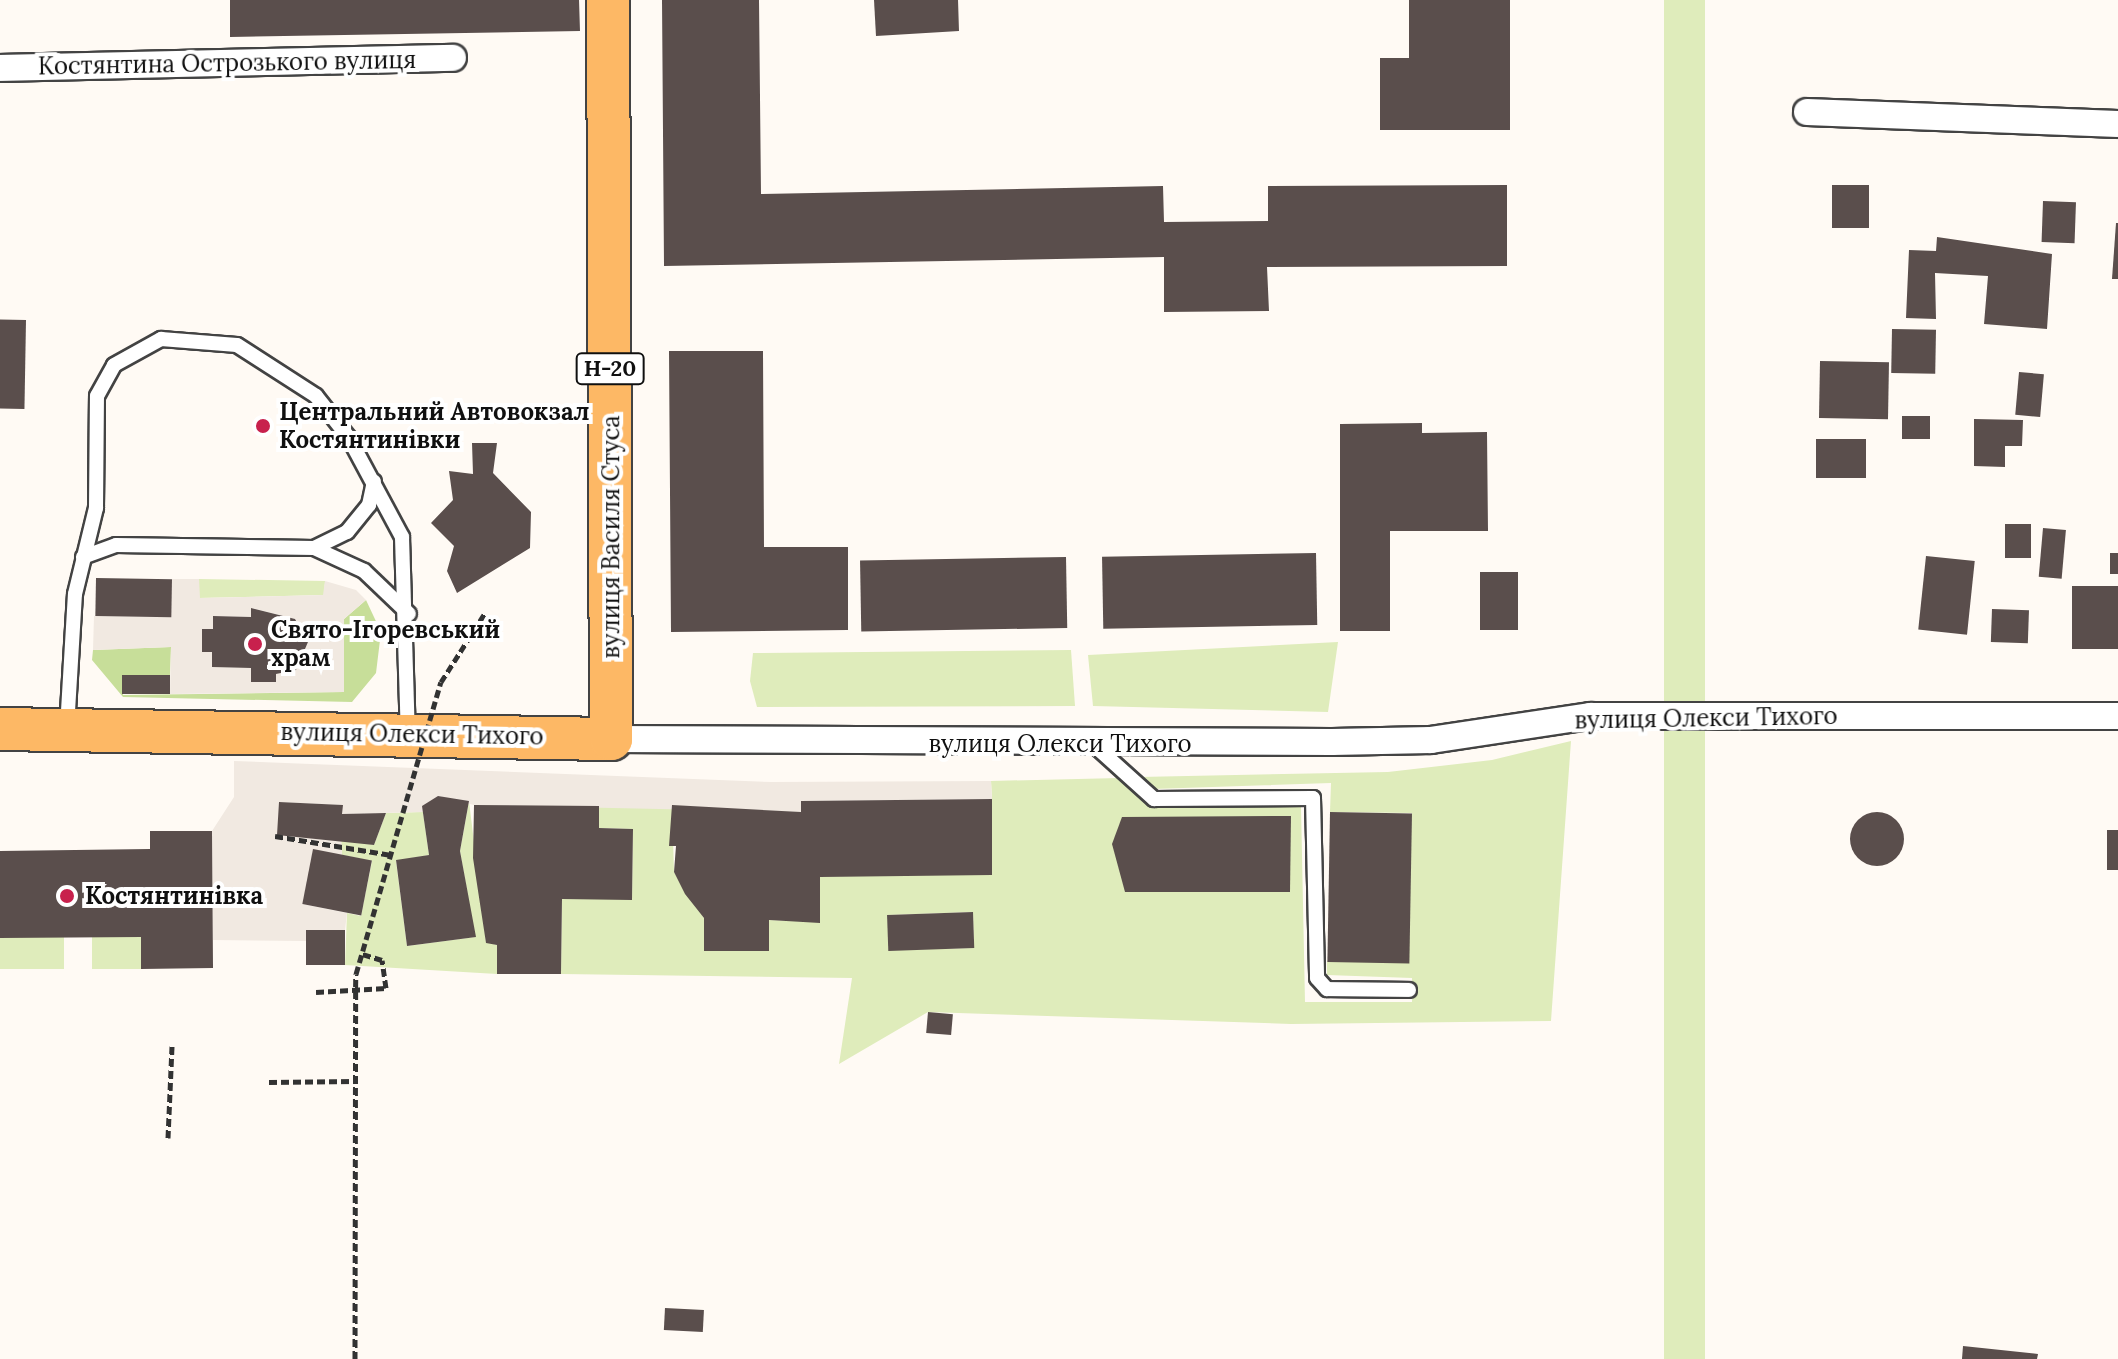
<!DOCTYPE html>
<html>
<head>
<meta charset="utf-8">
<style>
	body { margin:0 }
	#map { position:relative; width:2118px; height:1359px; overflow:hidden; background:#fffaf4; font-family:Lora,serif }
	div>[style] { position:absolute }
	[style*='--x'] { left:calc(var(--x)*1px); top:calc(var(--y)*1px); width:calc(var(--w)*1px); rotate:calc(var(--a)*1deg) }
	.green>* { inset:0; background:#dfecbb; transform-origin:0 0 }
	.forest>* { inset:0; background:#c7de99 }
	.plaza>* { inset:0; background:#f1e9e1 }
	.building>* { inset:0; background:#5a4e4c; transform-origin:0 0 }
	.round { border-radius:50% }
	.path>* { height:5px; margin-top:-2.5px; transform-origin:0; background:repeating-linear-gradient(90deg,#323232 0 8px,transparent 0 12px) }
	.roads { filter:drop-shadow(2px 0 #434343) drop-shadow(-2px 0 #434343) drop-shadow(0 2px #434343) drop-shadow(0 -2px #434343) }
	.service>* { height:14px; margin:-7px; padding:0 7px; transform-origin:7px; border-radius:7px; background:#fff }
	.minor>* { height:26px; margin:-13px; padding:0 13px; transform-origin:13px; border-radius:13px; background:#fff }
	.primary>* { height:42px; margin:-21px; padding:0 21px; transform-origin:21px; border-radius:21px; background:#fdb865 }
	.path-bridge>* { height:5px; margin-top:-2.5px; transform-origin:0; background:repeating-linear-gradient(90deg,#323232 0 8px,transparent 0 12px) }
	.dots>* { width:22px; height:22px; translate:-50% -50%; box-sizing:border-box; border:4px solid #fff; border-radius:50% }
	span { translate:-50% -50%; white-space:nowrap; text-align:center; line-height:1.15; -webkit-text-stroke:8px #fff; paint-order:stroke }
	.shield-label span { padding:2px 6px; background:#fff; border:2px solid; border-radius:6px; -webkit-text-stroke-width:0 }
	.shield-label { font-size:22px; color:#101010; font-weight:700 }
	.street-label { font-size:24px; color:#101010 }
	.poi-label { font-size:24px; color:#101010; font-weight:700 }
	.left { translate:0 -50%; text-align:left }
</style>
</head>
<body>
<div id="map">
	<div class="green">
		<i style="left:1664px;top:0;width:41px;height:1362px"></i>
		<i style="clip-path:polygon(199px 579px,325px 581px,324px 595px,199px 598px)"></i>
		<i style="clip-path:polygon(1338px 642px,1328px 712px,1093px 706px,1088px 655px)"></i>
		<i style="clip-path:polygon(1071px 650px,1075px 706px,757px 707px,750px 681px,753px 653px)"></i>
		<i style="clip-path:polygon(evenodd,1571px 741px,1551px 1021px,1291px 1024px,928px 1012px,839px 1064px,852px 978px,561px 974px,562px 899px,632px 899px,633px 829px,599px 828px,599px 806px,672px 805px,674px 872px,704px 918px,704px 950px,768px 951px,769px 920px,820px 922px,820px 877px,992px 799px,991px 781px,1119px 778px,1151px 808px,1301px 806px,1305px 1002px,1412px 1002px,1412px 978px,1327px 975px,1327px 962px,1412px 813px,1330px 812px,1331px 783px,1153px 789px,1139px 777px,1388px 772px,1492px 760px,1571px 741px,1290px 817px,1290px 891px,1126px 892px,1290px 817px,1571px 741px,973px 912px,974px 948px,889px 950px,888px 915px,973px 912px)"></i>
		<i style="clip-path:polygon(469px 801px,486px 942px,497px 945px,497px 974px,345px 965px,347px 913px,361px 916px,372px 861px,342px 855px,341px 838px,374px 845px,386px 813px,423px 812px,429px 855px,396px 861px,407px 946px,475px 937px,460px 851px)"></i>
		<i style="left:64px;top:937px;width:32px;height:64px;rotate:90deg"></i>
		<i style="left:92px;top:937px;width:49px;height:32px"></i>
	</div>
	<div class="forest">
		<i style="clip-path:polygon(366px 600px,381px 632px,376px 673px,352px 702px,123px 697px,92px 660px,93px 650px,171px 647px,170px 675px,122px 676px,123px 695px,344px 692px,344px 619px)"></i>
	</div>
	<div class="plaza">
		<i style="clip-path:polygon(evenodd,172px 579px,199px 579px,200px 598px,323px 595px,325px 581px,356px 590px,366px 600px,344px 619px,344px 692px,170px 694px,171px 647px,93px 650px,94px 616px,171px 617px,172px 579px,252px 608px,295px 619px,308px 642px,296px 670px,276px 674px,275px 682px,251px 682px,251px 668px,212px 667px,212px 652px,202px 652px,202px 629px,213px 629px,213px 616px,251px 617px,252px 608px)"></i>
		<i style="clip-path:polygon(234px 761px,771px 782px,991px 781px,992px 799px,801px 801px,801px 812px,474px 805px,439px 796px,423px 812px,342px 814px,342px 805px,280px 802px,341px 838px,342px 855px,302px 904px,347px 913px,345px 930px,306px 930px,306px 941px,213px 940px,212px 831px,234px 797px)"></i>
	</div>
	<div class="building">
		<i style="clip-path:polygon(230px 0,579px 0,580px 31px,230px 37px)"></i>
		<i style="clip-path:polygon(662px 0,759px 0,761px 194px,1163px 186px,1164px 222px,1268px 221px,1268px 186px,1507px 185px,1507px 266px,1267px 267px,1269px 311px,1164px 312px,1164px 257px,664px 266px)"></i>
		<i style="clip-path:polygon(874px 0,958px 0,959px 31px,876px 36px)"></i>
		<i style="clip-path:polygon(1409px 0,1510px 0,1510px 130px,1380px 130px,1380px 58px,1409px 58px)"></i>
		<i style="left:1869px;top:185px;width:43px;height:37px;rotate:90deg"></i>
		<i style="left:2043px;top:201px;width:33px;height:41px;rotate:2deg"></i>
		<i style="clip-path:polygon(2116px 223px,2118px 223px,2118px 279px,2112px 279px)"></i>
		<i style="clip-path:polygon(1937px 237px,2052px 254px,2047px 329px,1984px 324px,1988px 276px,1935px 273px,1936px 319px,1906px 318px,1909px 250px,1936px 251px)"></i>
		<i style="left:26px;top:320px;width:89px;height:26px;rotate:91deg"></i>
		<i style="left:1892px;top:329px;width:44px;height:44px;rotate:1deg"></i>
		<i style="clip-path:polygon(669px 351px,763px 351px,764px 547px,848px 547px,848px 630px,671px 632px)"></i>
		<i style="left:1820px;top:361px;width:69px;height:57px;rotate:1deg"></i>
		<i style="left:2019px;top:372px;width:25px;height:43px;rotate:5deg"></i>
		<i style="left:1902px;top:416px;width:28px;height:23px"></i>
		<i style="clip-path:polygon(1974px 419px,2023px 420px,2022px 446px,2005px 446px,2005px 467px,1974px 466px)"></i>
		<i style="clip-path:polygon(1422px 423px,1422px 433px,1487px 432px,1488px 531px,1390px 531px,1390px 631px,1340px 631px,1340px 424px)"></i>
		<i style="left:1816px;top:439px;width:50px;height:39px"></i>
		<i style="clip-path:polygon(472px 443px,497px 443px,493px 473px,531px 512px,530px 548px,457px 593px,447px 571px,454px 546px,431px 523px,453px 500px,449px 471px,473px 474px)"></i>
		<i style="left:2031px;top:524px;width:34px;height:26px;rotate:90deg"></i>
		<i style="left:2043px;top:528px;width:23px;height:49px;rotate:5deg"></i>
		<i style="left:1316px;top:553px;width:72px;height:214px;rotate:89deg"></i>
		<i style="left:2110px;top:553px;width:8px;height:21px"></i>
		<i style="left:1926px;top:556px;width:49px;height:74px;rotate:6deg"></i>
		<i style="left:1066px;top:557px;width:71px;height:206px;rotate:89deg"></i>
		<i style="left:1480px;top:572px;width:38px;height:58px"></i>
		<i style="left:96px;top:578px;width:76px;height:38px;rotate:1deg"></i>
		<i style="left:2072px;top:586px;width:46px;height:63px"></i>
		<i style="clip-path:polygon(251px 608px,295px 619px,308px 642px,296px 670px,276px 674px,276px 682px,251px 682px,251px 668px,212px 667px,212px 652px,202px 652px,202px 629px,213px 629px,213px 616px,251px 617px)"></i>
		<i style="left:1992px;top:609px;width:37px;height:33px;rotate:2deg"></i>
		<i style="left:170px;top:675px;width:19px;height:48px;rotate:90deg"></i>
		<i style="clip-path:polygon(438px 796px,469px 801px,460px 851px,476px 937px,407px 946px,396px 860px,429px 855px,422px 806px)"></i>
		<i style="clip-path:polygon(992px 799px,992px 875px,820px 877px,820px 923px,769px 920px,769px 951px,704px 951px,704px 918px,685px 894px,674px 872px,676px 846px,669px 846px,672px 805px,801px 812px,801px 801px)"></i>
		<i style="clip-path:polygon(279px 802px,343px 805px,342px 814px,386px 813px,374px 845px,277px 835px)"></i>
		<i style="clip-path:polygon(474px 805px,599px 806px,599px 828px,633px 829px,632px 900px,562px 899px,561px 974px,497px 974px,497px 945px,486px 943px,473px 858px)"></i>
		<i style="left:1330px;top:812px;width:82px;height:150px;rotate:1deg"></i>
		<i class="round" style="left:1850px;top:812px;width:54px;height:54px"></i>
		<i style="clip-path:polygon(1291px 816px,1290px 892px,1125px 892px,1112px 844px,1122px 817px)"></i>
		<i style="left:2107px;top:830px;width:11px;height:40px"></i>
		<i style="clip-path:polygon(150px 831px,212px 831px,213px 968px,141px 969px,141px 937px,0 938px,0 851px,150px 849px)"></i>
		<i style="left:313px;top:849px;width:60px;height:56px;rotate:11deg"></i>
		<i style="left:973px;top:912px;width:36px;height:86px;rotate:88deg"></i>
		<i style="left:306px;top:930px;width:39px;height:35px"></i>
		<i style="left:928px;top:1012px;width:25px;height:21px;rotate:5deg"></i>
		<i style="left:665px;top:1308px;width:39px;height:22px;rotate:3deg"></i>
		<i style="clip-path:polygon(1963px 1346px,2038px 1354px,2037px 1359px,1962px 1359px)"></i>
	</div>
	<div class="path">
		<i style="--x:441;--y:682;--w:82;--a:-57.5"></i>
		<i style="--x:275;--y:836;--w:118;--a:9.3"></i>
		<i style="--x:316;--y:992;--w:70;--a:-3.3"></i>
		<i style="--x:386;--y:988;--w:28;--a:-98"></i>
		<i style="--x:382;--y:960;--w:21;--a:-163"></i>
		<i style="--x:269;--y:1082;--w:87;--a:-0.7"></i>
		<i style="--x:168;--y:1138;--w:92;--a:-87.5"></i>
	</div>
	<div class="roads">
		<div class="service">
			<i style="--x:314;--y:548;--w:37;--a:-26"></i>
			<i style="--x:347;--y:532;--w:35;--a:-51"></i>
			<i style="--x:369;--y:505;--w:24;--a:-78"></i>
			<i style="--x:83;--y:557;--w:35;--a:-20"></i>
			<i style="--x:116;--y:545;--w:198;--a:0.9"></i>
			<i style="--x:314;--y:548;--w:55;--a:24.7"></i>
			<i style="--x:364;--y:571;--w:62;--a:43.7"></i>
			<i style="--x:67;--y:728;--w:134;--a:-86.6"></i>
			<i style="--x:75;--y:594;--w:89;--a:-76.3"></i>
			<i style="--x:96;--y:508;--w:112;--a:-89.5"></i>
			<i style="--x:97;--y:396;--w:35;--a:-61"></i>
			<i style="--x:114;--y:365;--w:54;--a:-29"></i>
			<i style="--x:161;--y:339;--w:76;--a:4.5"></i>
			<i style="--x:237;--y:345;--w:94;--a:32.8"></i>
			<i style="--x:316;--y:396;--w:53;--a:51.8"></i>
			<i style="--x:349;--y:438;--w:112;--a:61.8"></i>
			<i style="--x:402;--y:537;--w:197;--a:88.3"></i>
			<i style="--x:1094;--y:745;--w:81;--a:42"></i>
			<i style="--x:1154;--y:799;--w:159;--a:-0.4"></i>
			<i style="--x:1313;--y:798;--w:180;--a:88.7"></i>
			<i style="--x:1317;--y:978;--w:15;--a:48"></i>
			<i style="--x:1327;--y:989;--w:82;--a:0.7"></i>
		</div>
		<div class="minor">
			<i style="--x:0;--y:68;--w:453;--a:-1.3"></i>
			<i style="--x:1807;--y:112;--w:311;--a:2.2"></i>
			<i style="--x:611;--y:739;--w:721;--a:0.24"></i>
			<i style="--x:1332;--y:742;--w:99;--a:-1.2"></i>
			<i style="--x:1431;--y:740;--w:161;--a:-8.6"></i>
			<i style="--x:1590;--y:716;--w:528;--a:0"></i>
		</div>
		<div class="primary">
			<i style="--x:0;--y:729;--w:611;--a:0.94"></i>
			<i style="--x:611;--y:739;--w:739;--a:-90.23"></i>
		</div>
	</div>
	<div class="path-bridge">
		<i style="--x:355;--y:1359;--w:385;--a:-89.9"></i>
		<i style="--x:356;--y:974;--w:304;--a:-73.8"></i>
	</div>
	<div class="dots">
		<i style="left:263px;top:426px;background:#c8214d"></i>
		<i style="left:255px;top:644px;background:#c8214d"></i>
		<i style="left:67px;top:896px;background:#c8214d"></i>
	</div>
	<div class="shield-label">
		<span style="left:610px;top:369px">Н-20</span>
	</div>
	<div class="street-label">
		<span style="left:227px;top:63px;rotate:-1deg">Костянтина Острозького вулиця</span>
		<span style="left:611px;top:537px;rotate:-90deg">вулиця Василя Стуса</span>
		<span style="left:1706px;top:718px;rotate:-1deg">вулиця Олекси Тихого</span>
		<span style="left:412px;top:734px;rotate:1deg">вулиця Олекси Тихого</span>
		<span style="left:1060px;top:744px">вулиця Олекси Тихого</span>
	</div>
	<div class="poi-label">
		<span class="left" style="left:279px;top:426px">Центральний Автовокзал<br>Костянтинівки</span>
		<span class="left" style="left:271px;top:644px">Свято-Ігоревський<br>храм</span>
		<span class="left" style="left:85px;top:896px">Костянтинівка</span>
	</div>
</div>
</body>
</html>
